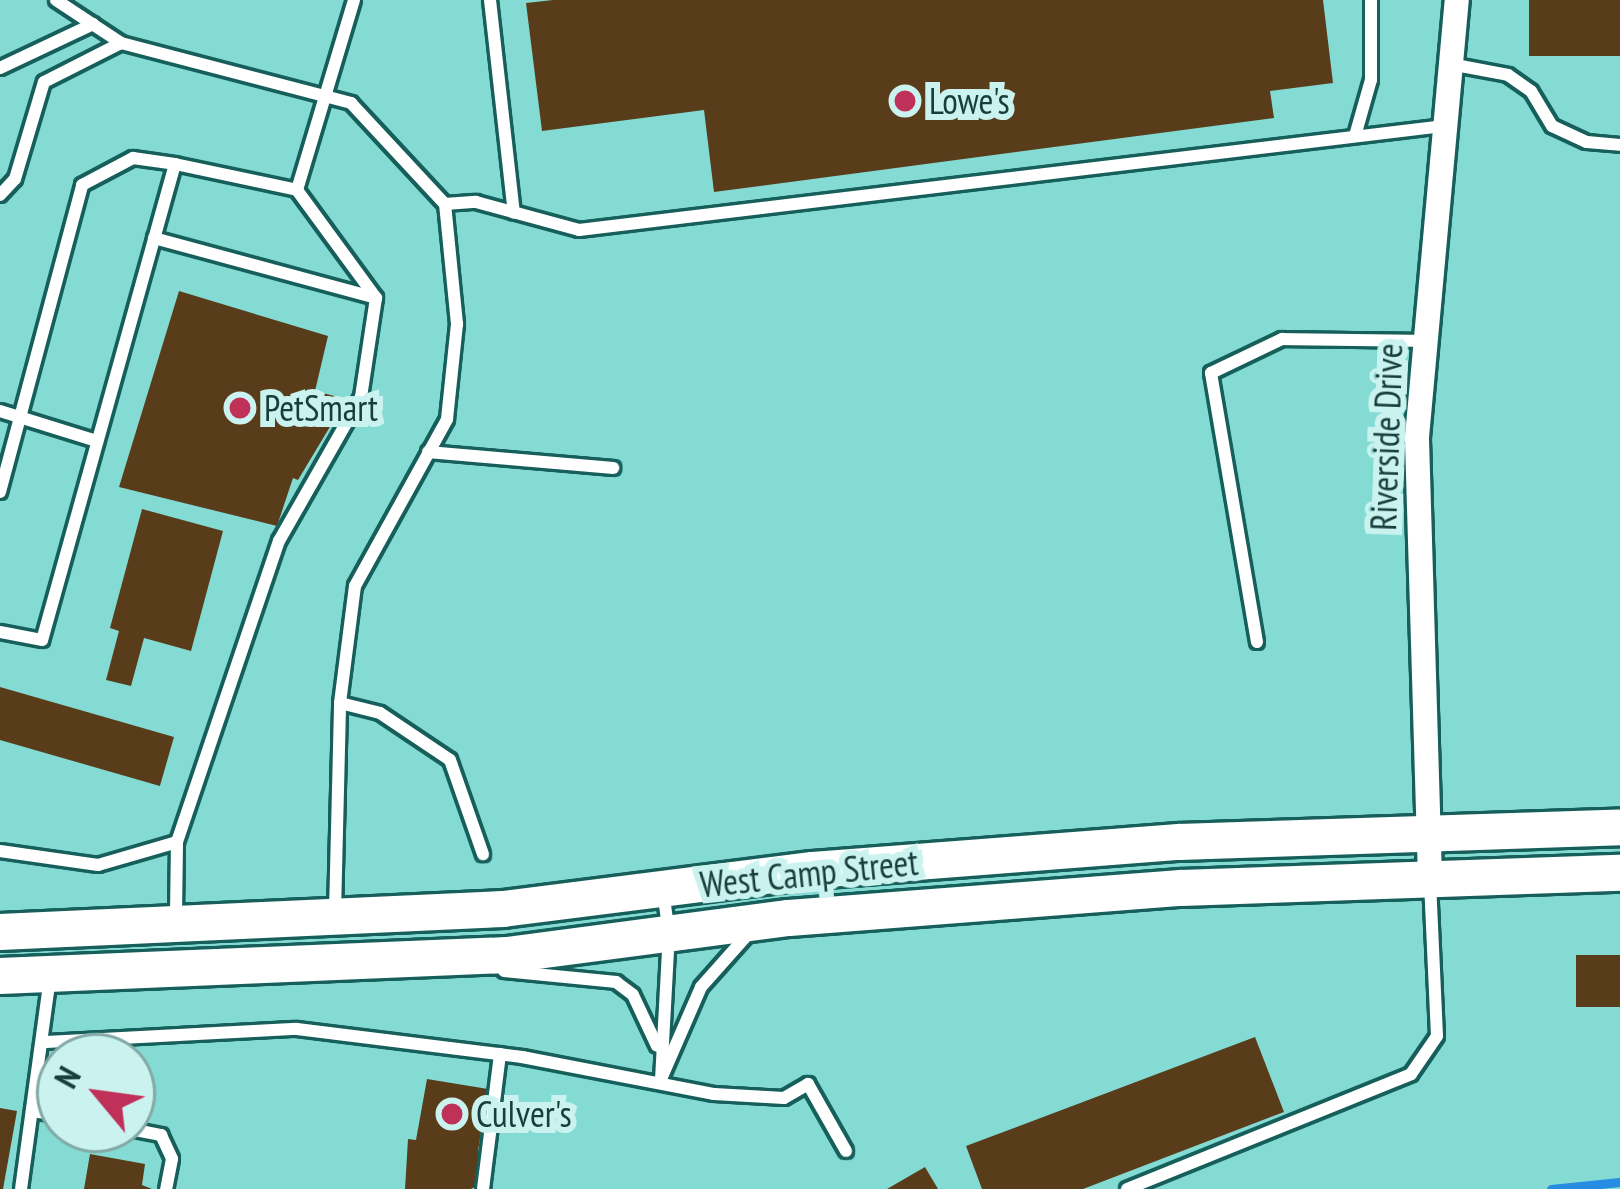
<!DOCTYPE html>
<html>
<head>
<meta charset="utf-8">
<style>
	body { margin:0 }
	#map { position:relative; width:1620px; height:1189px; overflow:hidden; background:#83dbd4; font-family:"PT Sans Narrow",sans-serif }
	div>[style] { position:absolute }
	[style*='--x'] { left:calc(var(--x)*1px); top:calc(var(--y)*1px); width:calc(var(--w)*1px); rotate:calc(var(--a)*1deg) }
	.stream>* { height:9px; margin:-4.5px; padding:0 4.5px; transform-origin:4.5px; border-radius:4.5px; background:#268de3 }
	.building>* { inset:0; background:#593d1b; transform-origin:0 0 }
	.roads { filter:drop-shadow(3px 0 #165f5b) drop-shadow(-3px 0 #165f5b) drop-shadow(0 3px #165f5b) drop-shadow(0 -3px #165f5b) }
	.service>* { height:12px; margin:-6px; padding:0 6px; transform-origin:6px; border-radius:6px; background:#fff }
	.minor>* { height:24px; margin:-12px; padding:0 12px; transform-origin:12px; border-radius:12px; background:#fff }
	.secondary>* { height:36px; margin:-18px; padding:0 18px; transform-origin:18px; border-radius:18px; background:#fff }
	.dots>* { width:33px; height:33px; translate:-50% -50%; box-sizing:border-box; border:6px solid #caf3ef; border-radius:50% }
	span { translate:-50% -50%; white-space:nowrap; text-align:center; line-height:1.15; -webkit-text-stroke:12px #caf3ef; paint-order:stroke }
	.poi-label { font-size:36px; color:#183d3b }
	.left { translate:0 -50%; text-align:left }
	.street-label { font-size:36px; color:#183d3b }
	.north { position:absolute; left:36px; top:1033px; width:120px; height:120px; box-sizing:border-box; background:#caf3ef; border:3px solid #83aaa7; border-radius:50%; rotate:299deg; font-size:33px; font-weight:700; line-height:48px; text-align:center; color:#183d3b }
	.north::after { content:''; display:block; margin:auto; width:42px; height:54px; background:#c0315a; clip-path:polygon(50% 0,100% 100%,50% 72%,0 100%) }
</style>
</head>
<body>
<div id="map">
	<div class="stream">
		<i style="--x:1551;--y:1189;--w:69;--a:-5.8"></i>
	</div>
	<div class="building">
		<i style="clip-path:polygon(553px 0,1323px 0,1333px 83px,1270px 91px,1274px 118px,714px 192px,704px 110px,542px 131px,526px 3px)"></i>
		<i style="left:1529px;top:0;width:91px;height:56px"></i>
		<i style="clip-path:polygon(179px 291px,328px 336px,315px 391px,338px 397px,334px 420px,298px 480px,293px 478px,277px 526px,119px 487px)"></i>
		<i style="clip-path:polygon(142px 509px,223px 531px,191px 651px,144px 638px,131px 686px,106px 680px,119px 631px,110px 628px)"></i>
		<i style="left:0;top:687px;width:181px;height:51px;rotate:16deg"></i>
		<i style="left:1620px;top:955px;width:52px;height:44px;rotate:90deg"></i>
		<i style="clip-path:polygon(1255px 1037px,1284px 1112px,1083px 1189px,982px 1189px,966px 1146px)"></i>
		<i style="clip-path:polygon(427px 1079px,488px 1089px,478px 1151px,486px 1152px,480px 1184px,471px 1189px,405px 1189px,408px 1139px,416px 1140px)"></i>
		<i style="clip-path:polygon(0 1108px,17px 1111px,3px 1189px,0 1189px)"></i>
		<i style="clip-path:polygon(90px 1154px,145px 1164px,142px 1185px,152px 1189px,84px 1189px)"></i>
		<i style="clip-path:polygon(925px 1167px,938px 1189px,887px 1189px)"></i>
	</div>
	<div class="roads">
		<div class="service">
			<i style="--x:56;--y:0;--w:78;--a:33.5"></i>
			<i style="--x:121;--y:43;--w:238;--a:14.6"></i>
			<i style="--x:351;--y:103;--w:138;--a:47.1"></i>
			<i style="--x:445;--y:204;--w:31;--a:-4"></i>
			<i style="--x:476;--y:202;--w:107;--a:15.2"></i>
			<i style="--x:579;--y:230;--w:870;--a:-6.86"></i>
			<i style="--x:490;--y:0;--w:214;--a:83.6"></i>
			<i style="--x:1450;--y:64;--w:59;--a:10.7"></i>
			<i style="--x:1508;--y:75;--w:28;--a:35"></i>
			<i style="--x:1531;--y:91;--w:41;--a:59"></i>
			<i style="--x:1552;--y:126;--w:38;--a:25"></i>
			<i style="--x:1587;--y:142;--w:33;--a:5"></i>
			<i style="--x:0;--y:68;--w:103;--a:-25.3"></i>
			<i style="--x:1355;--y:136;--w:58;--a:-74.1"></i>
			<i style="--x:1371;--y:80;--w:80;--a:-90"></i>
			<i style="--x:175;--y:164;--w:125;--a:12"></i>
			<i style="--x:0;--y:195;--w:22;--a:-47"></i>
			<i style="--x:15;--y:179;--w:101;--a:-73.4"></i>
			<i style="--x:44;--y:82;--w:86;--a:-26.9"></i>
			<i style="--x:154;--y:238;--w:230;--a:15.1"></i>
			<i style="--x:0;--y:411;--w:102;--a:17.2"></i>
			<i style="--x:428;--y:452;--w:186;--a:4.9"></i>
			<i style="--x:0;--y:492;--w:318;--a:-75"></i>
			<i style="--x:82;--y:185;--w:58;--a:-27.9"></i>
			<i style="--x:133;--y:158;--w:42;--a:8.1"></i>
			<i style="--x:175;--y:164;--w:494;--a:105.6"></i>
			<i style="--x:42;--y:640;--w:43;--a:-169.2"></i>
			<i style="--x:1257;--y:642;--w:273;--a:-99.7"></i>
			<i style="--x:1211;--y:373;--w:79;--a:-25.6"></i>
			<i style="--x:1282;--y:339;--w:143;--a:0.8"></i>
			<i style="--x:340;--y:703;--w:41;--a:14"></i>
			<i style="--x:380;--y:713;--w:84;--a:33.9"></i>
			<i style="--x:450;--y:760;--w:100;--a:70.7"></i>
			<i style="--x:177;--y:842;--w:318;--a:-71.3"></i>
			<i style="--x:279;--y:541;--w:166;--a:-60.3"></i>
			<i style="--x:361;--y:397;--w:100;--a:-81.4"></i>
			<i style="--x:376;--y:298;--w:134;--a:-126.2"></i>
			<i style="--x:297;--y:190;--w:198;--a:-73.3"></i>
			<i style="--x:0;--y:851;--w:99;--a:8.1"></i>
			<i style="--x:98;--y:865;--w:82;--a:-16.2"></i>
			<i style="--x:177;--y:842;--w:76;--a:90.8"></i>
			<i style="--x:335;--y:912;--w:209;--a:-88.6"></i>
			<i style="--x:340;--y:703;--w:118;--a:-82.7"></i>
			<i style="--x:355;--y:586;--w:191;--a:-61.1"></i>
			<i style="--x:447;--y:419;--w:96;--a:-84"></i>
			<i style="--x:457;--y:324;--w:121;--a:-95.7"></i>
			<i style="--x:504;--y:971;--w:113;--a:5.6"></i>
			<i style="--x:616;--y:982;--w:21;--a:37"></i>
			<i style="--x:633;--y:995;--w:56;--a:64.8"></i>
			<i style="--x:46;--y:1042;--w:251;--a:-3"></i>
			<i style="--x:297;--y:1029;--w:227;--a:7.1"></i>
			<i style="--x:522;--y:1057;--w:196;--a:10.9"></i>
			<i style="--x:714;--y:1094;--w:70;--a:3.3"></i>
			<i style="--x:784;--y:1098;--w:28;--a:-30"></i>
			<i style="--x:808;--y:1084;--w:77;--a:60.4"></i>
			<i style="--x:661;--y:1079;--w:100;--a:-66.5"></i>
			<i style="--x:701;--y:987;--w:71;--a:-48.4"></i>
			<i style="--x:661;--y:1080;--w:146;--a:-86.9"></i>
			<i style="--x:669;--y:934;--w:43;--a:-97.9"></i>
			<i style="--x:34;--y:1111;--w:26;--a:11"></i>
			<i style="--x:130;--y:1129;--w:32;--a:11"></i>
			<i style="--x:161;--y:1135;--w:26;--a:65"></i>
			<i style="--x:172;--y:1159;--w:31;--a:101"></i>
			<i style="--x:21;--y:1189;--w:214;--a:-82.2"></i>
			<i style="--x:483;--y:1189;--w:136;--a:-82.8"></i>
			<i style="--x:1127;--y:1189;--w:306;--a:-22"></i>
			<i style="--x:1411;--y:1074;--w:46;--a:-55.6"></i>
			<i style="--x:1437;--y:1036;--w:155;--a:-92.6"></i>
		</div>
		<div class="minor">
			<i style="--x:1430;--y:878;--w:441;--a:-91.7"></i>
			<i style="--x:1417;--y:437;--w:439;--a:-84.8"></i>
		</div>
		<div class="secondary">
			<i style="--x:0;--y:932;--w:504;--a:-2.62"></i>
			<i style="--x:503;--y:909;--w:312;--a:-7.2"></i>
			<i style="--x:813;--y:870;--w:367;--a:-4.4"></i>
			<i style="--x:1179;--y:842;--w:441;--a:-1.9"></i>
			<i style="--x:0;--y:976;--w:507;--a:-2.37"></i>
			<i style="--x:507;--y:955;--w:284;--a:-7.5"></i>
			<i style="--x:789;--y:918;--w:393;--a:-4.4"></i>
			<i style="--x:1181;--y:888;--w:439;--a:-2"></i>
		</div>
	</div>
	<div class="dots">
		<i style="left:905px;top:101px;background:#c0315a"></i>
		<i style="left:240px;top:408px;background:#c0315a"></i>
		<i style="left:452px;top:1114px;background:#c0315a"></i>
	</div>
	<div class="poi-label">
		<span class="left" style="left:929px;top:101px">Lowe's</span>
		<span class="left" style="left:264px;top:408px">PetSmart</span>
		<span class="left" style="left:476px;top:1114px">Culver's</span>
	</div>
	<div class="street-label">
		<span style="left:1386px;top:437px;rotate:-88deg">Riverside Drive</span>
		<span style="left:809px;top:873px;rotate:-6deg">West Camp Street</span>
	</div>
	<div class="north">N</div>
</div>
</body>
</html>
